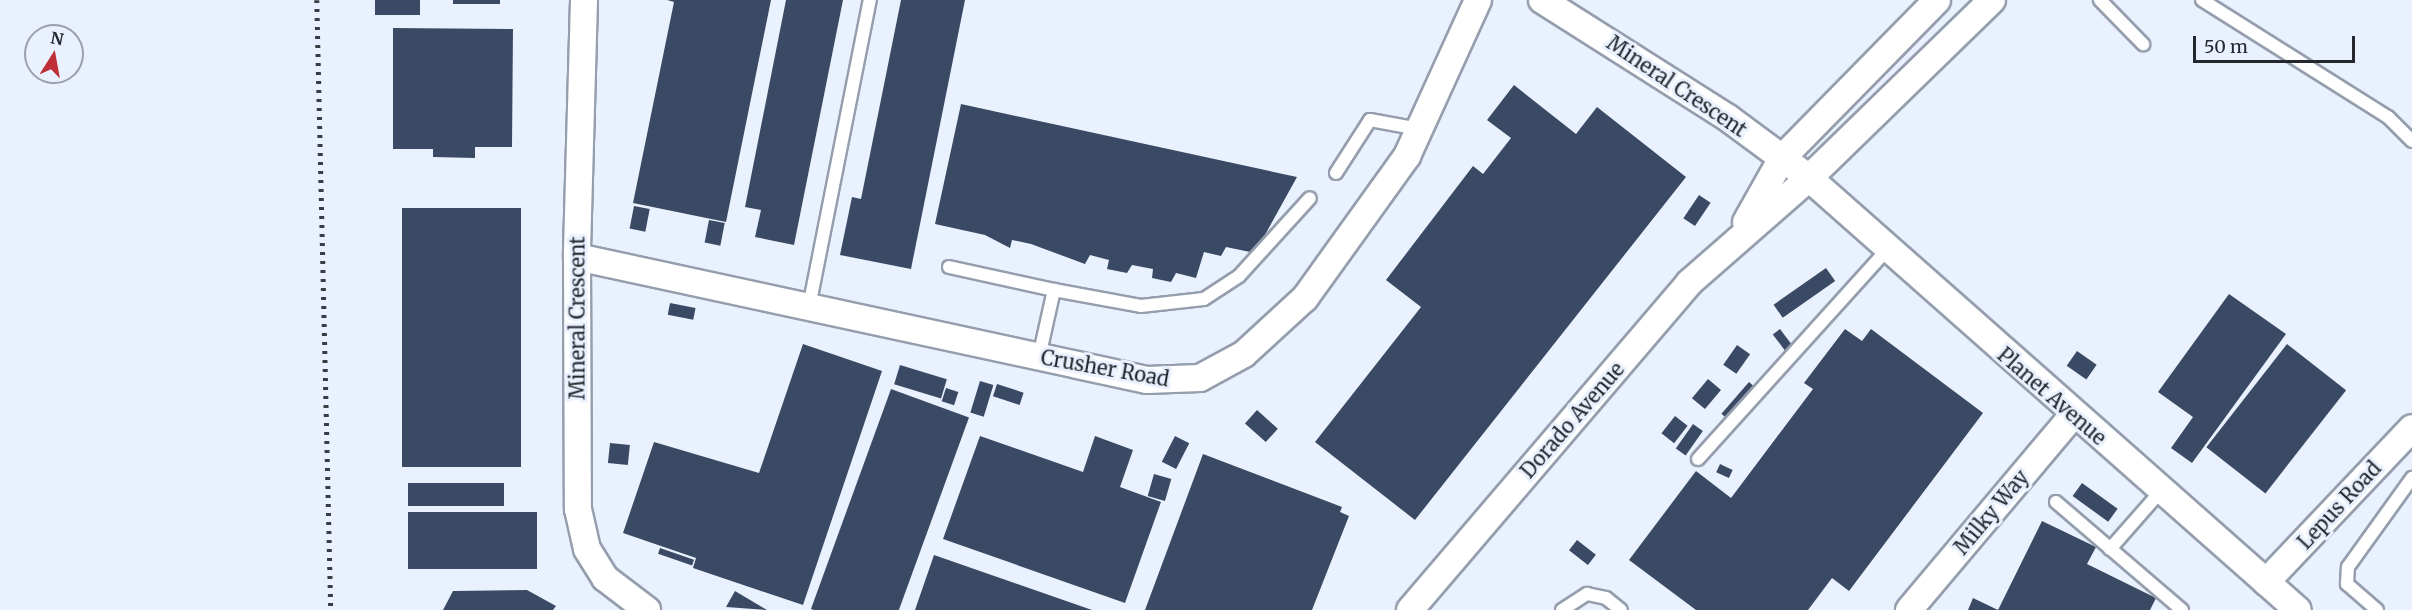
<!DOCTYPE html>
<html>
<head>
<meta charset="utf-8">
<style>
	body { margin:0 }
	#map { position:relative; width:2412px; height:610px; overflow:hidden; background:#eaf1fe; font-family:Merriweather,serif }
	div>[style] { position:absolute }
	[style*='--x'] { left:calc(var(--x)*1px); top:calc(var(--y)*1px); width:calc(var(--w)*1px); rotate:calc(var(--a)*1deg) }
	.building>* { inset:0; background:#3b4a64; transform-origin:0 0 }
	.roads { filter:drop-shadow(2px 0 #959ead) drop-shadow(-2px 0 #959ead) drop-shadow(0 2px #959ead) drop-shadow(0 -2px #959ead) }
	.lane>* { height:12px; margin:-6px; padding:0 6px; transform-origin:6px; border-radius:6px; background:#fff }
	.street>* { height:26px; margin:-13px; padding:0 13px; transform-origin:13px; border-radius:13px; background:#fff }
	.rail>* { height:4.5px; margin-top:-2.25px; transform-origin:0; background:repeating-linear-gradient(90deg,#393c43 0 3px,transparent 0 9px) }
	span { translate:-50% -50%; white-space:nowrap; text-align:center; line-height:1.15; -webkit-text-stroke:6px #eaf1fe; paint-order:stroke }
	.street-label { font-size:20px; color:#24272d }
	.north { position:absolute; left:24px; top:24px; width:60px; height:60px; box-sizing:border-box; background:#eaf1fe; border:2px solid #9ba0aa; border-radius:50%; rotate:11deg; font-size:16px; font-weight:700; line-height:24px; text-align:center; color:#24272d }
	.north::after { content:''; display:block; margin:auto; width:21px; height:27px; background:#bf2f37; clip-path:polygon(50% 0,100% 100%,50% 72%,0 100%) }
	.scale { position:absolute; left:2193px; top:36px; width:162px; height:27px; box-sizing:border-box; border:3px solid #24272d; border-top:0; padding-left:8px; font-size:18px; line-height:21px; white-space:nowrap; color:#24272d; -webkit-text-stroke:4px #eaf1fe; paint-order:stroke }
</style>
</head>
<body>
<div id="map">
	<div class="building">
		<i style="left:375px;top:0;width:45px;height:15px"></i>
		<i style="left:453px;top:0;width:47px;height:4px"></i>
		<i style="clip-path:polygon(771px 0,726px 222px,633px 203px,674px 2px,667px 0)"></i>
		<i style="clip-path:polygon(786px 0,843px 0,794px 245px,755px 237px,761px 210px,745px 207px)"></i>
		<i style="clip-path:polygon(901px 0,965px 0,911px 269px,840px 255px,852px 197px,861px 199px)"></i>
		<i style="clip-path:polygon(393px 28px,513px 29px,512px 147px,475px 147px,475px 158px,433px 157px,433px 149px,393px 149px)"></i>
		<i style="clip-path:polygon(1514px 85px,1576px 134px,1597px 107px,1686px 177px,1415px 520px,1315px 442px,1421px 307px,1386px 280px,1473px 166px,1483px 174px,1511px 138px,1487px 120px)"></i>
		<i style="clip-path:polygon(961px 104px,1297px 177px,1255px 253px,1226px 247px,1221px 256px,1204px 252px,1196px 278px,1176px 273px,1171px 282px,1152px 278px,1153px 269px,1132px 265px,1127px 273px,1107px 269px,1109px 260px,1090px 255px,1085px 264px,1031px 244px,1012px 240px,1010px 248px,985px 235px,935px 224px)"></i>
		<i style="left:1699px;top:195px;width:14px;height:28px;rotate:34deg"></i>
		<i style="left:634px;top:206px;width:16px;height:23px;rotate:11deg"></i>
		<i style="left:402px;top:208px;width:119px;height:259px"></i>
		<i style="left:709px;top:220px;width:16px;height:23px;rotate:11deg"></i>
		<i style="left:1826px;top:268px;width:16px;height:64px;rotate:55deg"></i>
		<i style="clip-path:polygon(2229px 294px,2286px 334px,2192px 463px,2171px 448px,2193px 417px,2158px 392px)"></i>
		<i style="left:670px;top:303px;width:26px;height:12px;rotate:11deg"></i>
		<i style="left:1780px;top:329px;width:26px;height:9px;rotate:53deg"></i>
		<i style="clip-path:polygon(1845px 329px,1862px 341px,1871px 329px,1983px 413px,1849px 591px,1832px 578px,1808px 610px,1696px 610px,1629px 560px,1696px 471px,1731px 498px,1813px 389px,1804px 383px)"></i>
		<i style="clip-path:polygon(803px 344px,882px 371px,803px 605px,693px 568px,696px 558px,623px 533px,654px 442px,759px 473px)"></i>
		<i style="left:2287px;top:344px;width:75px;height:131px;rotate:38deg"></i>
		<i style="left:1737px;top:345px;width:16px;height:24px;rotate:35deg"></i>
		<i style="left:2077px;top:351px;width:24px;height:18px;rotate:35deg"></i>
		<i style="left:900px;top:365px;width:49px;height:20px;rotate:17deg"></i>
		<i style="left:1708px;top:379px;width:17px;height:25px;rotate:40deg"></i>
		<i style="left:980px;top:381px;width:14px;height:33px;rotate:17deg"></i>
		<i style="left:1749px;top:382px;width:11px;height:42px;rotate:41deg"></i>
		<i style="left:997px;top:384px;width:28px;height:13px;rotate:18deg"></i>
		<i style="left:946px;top:388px;width:13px;height:14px;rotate:18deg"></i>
		<i style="left:891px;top:389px;width:83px;height:234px;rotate:20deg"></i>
		<i style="left:1257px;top:410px;width:28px;height:18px;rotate:42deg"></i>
		<i style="left:1675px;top:416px;width:16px;height:22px;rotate:38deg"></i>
		<i style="left:1693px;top:424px;width:12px;height:30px;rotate:35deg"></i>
		<i style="clip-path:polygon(980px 436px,1083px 472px,1095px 436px,1133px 450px,1120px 487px,1161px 502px,1125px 603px,943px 539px)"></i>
		<i style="left:1175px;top:436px;width:16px;height:29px;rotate:27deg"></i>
		<i style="left:610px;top:443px;width:20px;height:20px;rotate:6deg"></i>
		<i style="clip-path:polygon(1203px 454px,1342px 507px,1340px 512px,1349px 516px,1312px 610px,1145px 610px)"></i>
		<i style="left:1720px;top:464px;width:14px;height:9px;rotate:25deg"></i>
		<i style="left:1154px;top:474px;width:18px;height:23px;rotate:16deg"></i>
		<i style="left:504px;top:483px;width:23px;height:96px;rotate:90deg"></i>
		<i style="left:2082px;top:483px;width:44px;height:16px;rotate:36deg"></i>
		<i style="left:408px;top:512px;width:129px;height:57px"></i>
		<i style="clip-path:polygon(2042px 521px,2096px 547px,2087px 564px,2156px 598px,2150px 610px,1998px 610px)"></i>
		<i style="left:1577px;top:540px;width:24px;height:13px;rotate:38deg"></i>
		<i style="left:660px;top:548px;width:36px;height:6px;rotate:19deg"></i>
		<i style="clip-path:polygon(934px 555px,1092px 610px,915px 610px)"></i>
		<i style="clip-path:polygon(527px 590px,556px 606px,553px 610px,443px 610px,453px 591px)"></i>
		<i style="clip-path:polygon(735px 591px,767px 610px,726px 607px)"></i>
		<i style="clip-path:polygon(1973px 598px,1998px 610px,1968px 610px)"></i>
	</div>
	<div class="roads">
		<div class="lane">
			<i style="--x:2100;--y:0;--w:62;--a:45.7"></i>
			<i style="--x:2202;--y:0;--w:220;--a:32.2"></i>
			<i style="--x:2388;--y:117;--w:34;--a:45"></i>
			<i style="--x:1336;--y:173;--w:63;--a:-57.3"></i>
			<i style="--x:1370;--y:120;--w:50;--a:10.4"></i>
			<i style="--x:949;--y:267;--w:107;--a:12.4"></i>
			<i style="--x:809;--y:307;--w:313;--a:-78.8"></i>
			<i style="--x:1039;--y:357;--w:69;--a:-77.4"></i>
			<i style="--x:1054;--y:290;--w:88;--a:10.4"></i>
			<i style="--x:1141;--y:306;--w:63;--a:-6.3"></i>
			<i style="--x:1204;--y:299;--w:42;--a:-33.3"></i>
			<i style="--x:1239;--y:276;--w:105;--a:-47.7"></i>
			<i style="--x:1698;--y:459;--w:280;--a:-47.9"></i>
			<i style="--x:2056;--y:502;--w:166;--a:40.6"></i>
			<i style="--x:2110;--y:549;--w:77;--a:-48.7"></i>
			<i style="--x:1562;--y:610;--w:30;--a:-33"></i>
			<i style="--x:1587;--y:594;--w:19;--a:12"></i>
			<i style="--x:1606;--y:598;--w:19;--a:39"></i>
			<i style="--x:2377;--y:610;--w:40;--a:-139"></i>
			<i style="--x:2347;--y:584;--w:17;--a:-87"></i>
			<i style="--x:2348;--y:567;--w:110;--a:-54.3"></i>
		</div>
		<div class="street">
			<i style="--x:584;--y:0;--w:257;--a:91.6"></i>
			<i style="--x:577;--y:257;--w:252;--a:89.8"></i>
			<i style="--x:578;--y:509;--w:41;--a:77.3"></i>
			<i style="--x:587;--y:549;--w:34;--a:58"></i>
			<i style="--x:605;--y:578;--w:53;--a:37.3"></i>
			<i style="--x:1542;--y:0;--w:220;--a:32.4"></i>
			<i style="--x:1728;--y:118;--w:101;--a:36.5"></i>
			<i style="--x:1809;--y:178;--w:652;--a:41.46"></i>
			<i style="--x:1746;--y:222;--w:73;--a:-60.6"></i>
			<i style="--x:1782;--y:158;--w:221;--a:-45.5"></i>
			<i style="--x:577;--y:257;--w:583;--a:12.18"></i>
			<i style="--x:1147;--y:380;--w:53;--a:-2.2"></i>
			<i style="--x:1200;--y:378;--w:50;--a:-28.6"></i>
			<i style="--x:1244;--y:354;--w:83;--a:-42.6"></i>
			<i style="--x:1305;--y:298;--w:175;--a:-54.3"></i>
			<i style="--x:1407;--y:156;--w:171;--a:-65.5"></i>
			<i style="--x:2266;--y:582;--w:212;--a:-46.5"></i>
			<i style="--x:1410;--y:610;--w:430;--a:-49.5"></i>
			<i style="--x:1689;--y:283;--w:159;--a:-41.2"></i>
			<i style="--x:1809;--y:178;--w:255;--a:-44.2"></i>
			<i style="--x:1909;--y:610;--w:255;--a:-49.9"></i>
		</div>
	</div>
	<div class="rail">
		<i style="--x:317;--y:0;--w:610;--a:88.69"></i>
	</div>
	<div class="street-label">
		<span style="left:1677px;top:86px;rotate:34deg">Mineral Crescent</span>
		<span style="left:577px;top:318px;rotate:-90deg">Mineral Crescent</span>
		<span style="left:1105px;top:368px;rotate:10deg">Crusher Road</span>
		<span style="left:2052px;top:396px;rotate:41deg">Planet Avenue</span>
		<span style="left:1572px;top:420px;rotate:-49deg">Dorado Avenue</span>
		<span style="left:2339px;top:505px;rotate:-47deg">Lepus Road</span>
		<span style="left:1991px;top:512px;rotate:-50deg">Milky Way</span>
	</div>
	<div class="north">N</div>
	<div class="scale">50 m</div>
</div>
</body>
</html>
